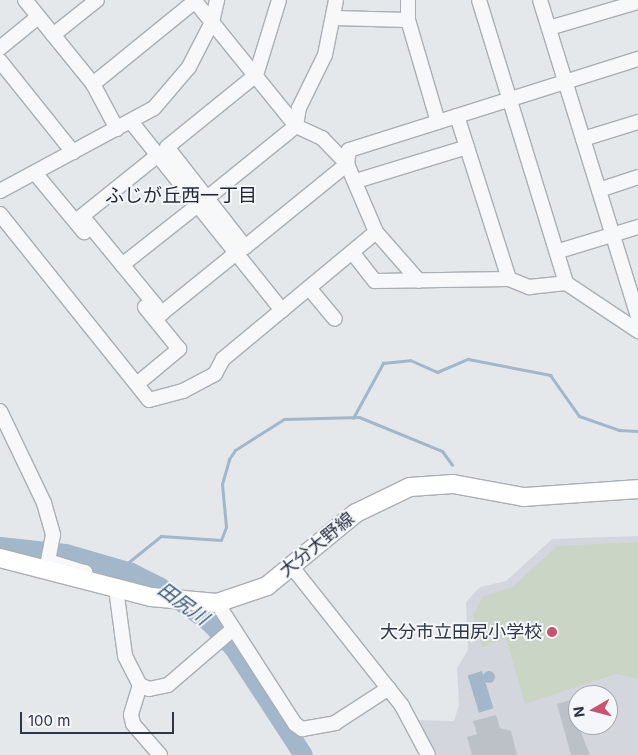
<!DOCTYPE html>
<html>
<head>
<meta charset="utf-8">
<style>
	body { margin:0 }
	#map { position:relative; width:638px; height:755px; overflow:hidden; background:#e4e8eb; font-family:Inter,"Noto Sans JP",sans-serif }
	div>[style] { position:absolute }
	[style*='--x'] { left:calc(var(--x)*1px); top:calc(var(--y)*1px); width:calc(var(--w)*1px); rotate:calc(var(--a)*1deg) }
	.built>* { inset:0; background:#d3d7dd }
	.green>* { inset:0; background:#cbd5c6 }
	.water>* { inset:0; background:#a2b7c9; transform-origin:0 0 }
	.round { border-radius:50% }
	.stream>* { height:3px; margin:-1.5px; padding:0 1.5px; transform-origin:1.5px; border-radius:1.5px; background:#a2b7c9 }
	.river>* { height:19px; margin:-9.5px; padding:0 9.5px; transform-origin:9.5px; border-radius:9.5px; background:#a2b7c9 }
	.building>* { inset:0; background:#bcc1c8 }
	.roads { filter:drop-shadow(1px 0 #a9afb5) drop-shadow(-1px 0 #a9afb5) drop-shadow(0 1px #a9afb5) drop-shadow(0 -1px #a9afb5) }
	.minor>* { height:14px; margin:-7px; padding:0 7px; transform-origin:7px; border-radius:7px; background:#f7f8fa }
	.major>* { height:18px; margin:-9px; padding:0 9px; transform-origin:9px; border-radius:9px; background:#fff }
	.dots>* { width:14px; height:14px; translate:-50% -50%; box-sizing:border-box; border:2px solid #f4f6f9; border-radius:50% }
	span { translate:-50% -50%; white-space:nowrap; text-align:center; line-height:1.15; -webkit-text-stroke:4px #f4f6f9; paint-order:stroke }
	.street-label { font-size:18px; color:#2d3643 }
	.poi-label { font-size:18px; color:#2d3643 }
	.right { translate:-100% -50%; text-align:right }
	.neighbourhood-label { font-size:19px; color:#1f2734 }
	.water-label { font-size:19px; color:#395875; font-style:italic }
	.north { position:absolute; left:568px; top:685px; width:50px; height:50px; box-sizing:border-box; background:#f4f6f9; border:1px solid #a4a9b0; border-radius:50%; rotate:262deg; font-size:14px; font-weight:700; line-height:20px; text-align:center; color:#2d3643 }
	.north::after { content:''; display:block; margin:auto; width:18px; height:22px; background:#c7536c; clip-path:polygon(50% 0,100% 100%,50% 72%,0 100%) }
	.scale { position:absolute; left:20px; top:712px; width:154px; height:22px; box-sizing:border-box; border:2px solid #2d3643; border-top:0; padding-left:6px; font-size:15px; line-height:18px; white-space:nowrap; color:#2d3643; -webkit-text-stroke:4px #f4f6f9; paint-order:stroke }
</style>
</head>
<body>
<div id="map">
	<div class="built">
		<i style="clip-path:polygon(evenodd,638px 536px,638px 755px,432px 755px,415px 720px,454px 721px,459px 705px,457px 668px,468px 650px,466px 602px,480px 587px,506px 581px,552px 539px,638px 536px,578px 695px,608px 695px,608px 725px,578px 725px,578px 695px)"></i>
	</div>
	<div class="green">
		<i style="clip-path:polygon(638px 542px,638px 679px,616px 674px,525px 704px,506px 639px,482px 647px,473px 616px,482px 597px,512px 587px,557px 546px)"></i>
	</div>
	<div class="water">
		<i style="left:482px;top:671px;width:39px;height:15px;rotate:73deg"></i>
		<i class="round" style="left:483px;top:671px;width:12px;height:12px"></i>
	</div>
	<div class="stream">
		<i style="--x:353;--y:418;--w:63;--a:-61.4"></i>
		<i style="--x:383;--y:363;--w:27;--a:-6"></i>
		<i style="--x:410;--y:360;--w:30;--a:24"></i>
		<i style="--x:437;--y:372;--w:34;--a:-23"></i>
		<i style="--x:468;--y:359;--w:84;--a:11"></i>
		<i style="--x:550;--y:375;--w:50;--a:54.7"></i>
		<i style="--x:579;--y:416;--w:42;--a:19.3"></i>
		<i style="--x:619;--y:430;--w:19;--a:3"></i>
		<i style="--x:120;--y:569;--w:53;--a:-38.8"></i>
		<i style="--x:161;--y:536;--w:60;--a:3.8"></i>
		<i style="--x:221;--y:540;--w:14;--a:-69"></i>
		<i style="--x:226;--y:527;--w:43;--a:-95.3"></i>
		<i style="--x:222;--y:484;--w:26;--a:-74"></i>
		<i style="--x:229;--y:459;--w:11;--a:-56"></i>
		<i style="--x:235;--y:450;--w:58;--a:-32.3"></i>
		<i style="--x:284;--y:419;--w:75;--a:-1.5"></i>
		<i style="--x:359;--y:417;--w:90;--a:22.3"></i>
		<i style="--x:442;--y:451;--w:17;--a:54"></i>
	</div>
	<div class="river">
		<i style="--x:0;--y:546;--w:65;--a:6.1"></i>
		<i style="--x:65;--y:553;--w:69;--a:16.1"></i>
		<i style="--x:131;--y:572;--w:31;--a:27"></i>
		<i style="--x:159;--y:586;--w:62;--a:35.8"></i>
		<i style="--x:209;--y:622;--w:37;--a:47"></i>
		<i style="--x:234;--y:649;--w:126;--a:56.9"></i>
	</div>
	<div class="building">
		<i style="clip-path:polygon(574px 699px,578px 725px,590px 755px,571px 755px,557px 704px)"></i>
		<i style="clip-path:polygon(496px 715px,500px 728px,511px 731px,517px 755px,472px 755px,467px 737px,477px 734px,473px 721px)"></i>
	</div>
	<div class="roads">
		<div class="minor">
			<i style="--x:25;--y:0;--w:108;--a:51"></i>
			<i style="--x:93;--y:84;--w:51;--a:61.9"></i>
			<i style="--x:194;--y:0;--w:162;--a:51"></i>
			<i style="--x:296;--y:126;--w:29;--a:25"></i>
			<i style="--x:322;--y:138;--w:36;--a:46"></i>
			<i style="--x:347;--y:164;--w:74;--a:66.9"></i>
			<i style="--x:376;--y:232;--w:65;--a:48.7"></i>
			<i style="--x:279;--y:0;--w:78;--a:107"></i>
			<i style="--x:256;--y:75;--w:114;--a:141"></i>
			<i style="--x:167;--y:147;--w:127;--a:52"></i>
			<i style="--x:245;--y:247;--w:132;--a:-39.1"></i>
			<i style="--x:347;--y:164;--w:14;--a:-82"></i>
			<i style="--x:349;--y:150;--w:303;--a:-17.5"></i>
			<i style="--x:408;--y:0;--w:20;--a:90"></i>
			<i style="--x:408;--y:20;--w:106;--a:73.6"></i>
			<i style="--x:479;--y:0;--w:296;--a:72.9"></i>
			<i style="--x:566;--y:283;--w:87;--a:33.7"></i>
			<i style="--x:540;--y:0;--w:331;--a:72.8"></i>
			<i style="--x:334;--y:18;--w:74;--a:1.5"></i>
			<i style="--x:549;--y:28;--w:93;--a:-16.3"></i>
			<i style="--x:53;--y:35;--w:56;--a:-38.5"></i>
			<i style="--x:0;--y:48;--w:49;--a:-39.2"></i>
			<i style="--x:0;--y:61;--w:117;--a:51.3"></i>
			<i style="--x:93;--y:84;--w:132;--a:-39.1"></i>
			<i style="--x:457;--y:116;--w:171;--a:72.3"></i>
			<i style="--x:132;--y:123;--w:240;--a:51.3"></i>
			<i style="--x:583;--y:139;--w:58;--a:-17.2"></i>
			<i style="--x:158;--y:155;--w:97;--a:141.2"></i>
			<i style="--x:82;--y:216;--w:126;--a:50.5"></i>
			<i style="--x:162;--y:313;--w:95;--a:-39"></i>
			<i style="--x:35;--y:173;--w:77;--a:50.3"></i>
			<i style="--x:356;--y:181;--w:116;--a:-17"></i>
			<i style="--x:599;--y:190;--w:41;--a:-18.4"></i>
			<i style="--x:0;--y:191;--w:175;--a:-28.3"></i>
			<i style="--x:154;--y:108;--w:54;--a:-49.5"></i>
			<i style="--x:189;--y:67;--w:51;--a:-62.9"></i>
			<i style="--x:212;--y:22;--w:23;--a:-77"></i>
			<i style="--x:207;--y:198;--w:114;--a:-39"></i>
			<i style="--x:296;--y:126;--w:18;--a:-81"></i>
			<i style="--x:299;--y:108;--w:59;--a:-63.9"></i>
			<i style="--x:325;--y:55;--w:56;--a:-78.7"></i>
			<i style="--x:0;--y:214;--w:238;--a:51.3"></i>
			<i style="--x:149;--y:400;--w:35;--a:-15"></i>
			<i style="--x:183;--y:391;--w:36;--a:-28"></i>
			<i style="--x:215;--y:374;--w:17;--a:-62"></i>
			<i style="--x:223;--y:359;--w:199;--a:-39.7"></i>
			<i style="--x:559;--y:251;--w:83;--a:-16.9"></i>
			<i style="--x:352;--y:252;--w:37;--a:52"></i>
			<i style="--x:375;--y:281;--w:134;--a:-0.9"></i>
			<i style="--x:509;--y:279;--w:22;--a:22"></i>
			<i style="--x:529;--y:287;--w:37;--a:-6"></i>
			<i style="--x:122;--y:265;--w:97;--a:-38.3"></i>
			<i style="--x:309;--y:288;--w:40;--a:50"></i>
			<i style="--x:137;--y:384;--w:55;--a:-39.8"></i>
			<i style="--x:179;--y:349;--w:54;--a:-129"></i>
			<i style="--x:0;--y:411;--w:102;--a:64.4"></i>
			<i style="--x:44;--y:503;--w:33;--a:74"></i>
			<i style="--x:53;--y:535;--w:26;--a:101"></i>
			<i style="--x:48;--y:561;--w:39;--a:17"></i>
			<i style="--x:85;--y:572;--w:8;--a:76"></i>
			<i style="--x:292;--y:567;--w:177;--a:51.6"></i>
			<i style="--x:402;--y:706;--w:55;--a:62"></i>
			<i style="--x:116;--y:589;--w:68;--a:82.3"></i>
			<i style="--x:125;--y:656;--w:33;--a:63"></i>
			<i style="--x:140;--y:685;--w:10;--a:24"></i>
			<i style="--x:149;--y:689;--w:19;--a:-12"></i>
			<i style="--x:168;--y:685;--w:86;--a:-40.7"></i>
			<i style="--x:217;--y:603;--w:144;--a:57.2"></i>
			<i style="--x:295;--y:724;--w:9;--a:36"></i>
			<i style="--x:302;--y:729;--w:34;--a:-10"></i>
			<i style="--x:335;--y:723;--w:64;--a:-32.9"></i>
			<i style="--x:140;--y:685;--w:31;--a:107"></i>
			<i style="--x:131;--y:715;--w:9;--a:77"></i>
			<i style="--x:133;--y:724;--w:41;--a:48.9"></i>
		</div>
		<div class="major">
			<i style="--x:0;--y:558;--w:156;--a:14.5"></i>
			<i style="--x:151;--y:597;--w:66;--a:5.2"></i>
			<i style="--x:217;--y:603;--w:53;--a:-18.8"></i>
			<i style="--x:267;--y:586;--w:115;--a:-39.4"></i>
			<i style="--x:356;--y:513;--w:60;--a:-25.7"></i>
			<i style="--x:410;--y:487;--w:43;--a:-4"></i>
			<i style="--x:453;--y:484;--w:72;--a:10.4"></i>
			<i style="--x:524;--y:497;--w:114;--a:-4"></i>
		</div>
	</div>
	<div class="dots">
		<i style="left:552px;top:632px;background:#c7536c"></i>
	</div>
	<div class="street-label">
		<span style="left:317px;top:545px;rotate:-39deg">大分大野線</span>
	</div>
	<div class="poi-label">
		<span class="right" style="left:542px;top:632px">大分市立田尻小学校</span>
	</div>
	<div class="neighbourhood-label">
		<span style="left:181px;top:196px">ふじが丘西一丁目</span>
	</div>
	<div class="water-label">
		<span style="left:183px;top:604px;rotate:36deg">田尻川</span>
	</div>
	<div class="north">N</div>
	<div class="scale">100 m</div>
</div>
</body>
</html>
